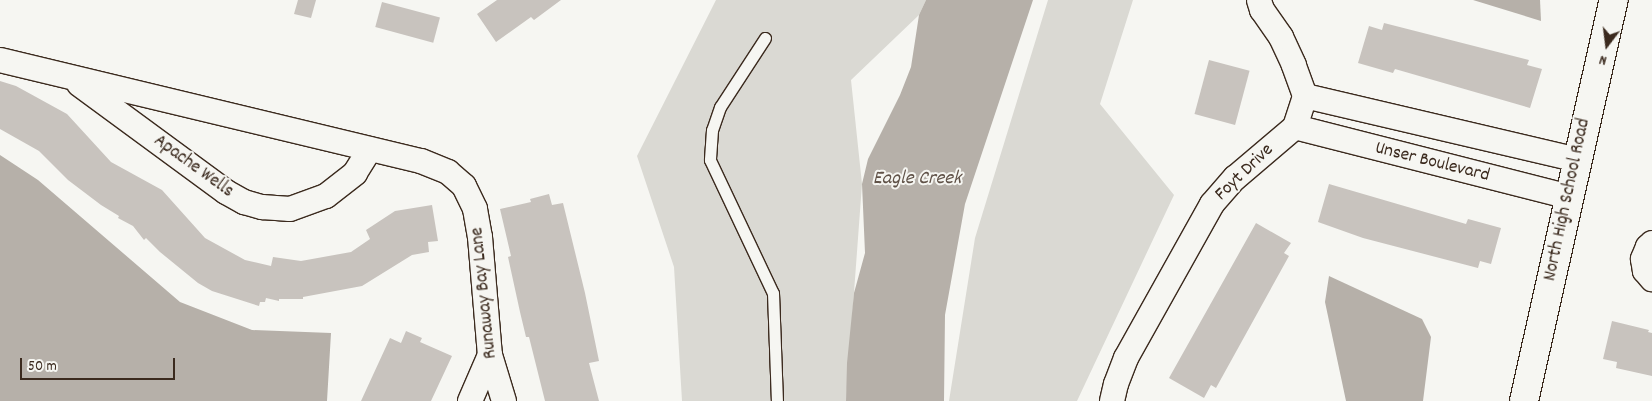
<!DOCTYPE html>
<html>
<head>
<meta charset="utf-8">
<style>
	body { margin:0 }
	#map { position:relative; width:1652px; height:401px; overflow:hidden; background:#f6f6f2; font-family:Dekko,sans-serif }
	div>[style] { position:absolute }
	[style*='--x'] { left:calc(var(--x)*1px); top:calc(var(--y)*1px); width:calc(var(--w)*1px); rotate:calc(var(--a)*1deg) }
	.green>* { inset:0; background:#dad9d3 }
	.water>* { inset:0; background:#b6b0a9 }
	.building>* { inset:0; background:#c8c3be; transform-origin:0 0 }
	.roads { filter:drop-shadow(1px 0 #3b2a1e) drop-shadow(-1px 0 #3b2a1e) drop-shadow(0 1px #3b2a1e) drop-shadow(0 -1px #3b2a1e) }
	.lane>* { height:11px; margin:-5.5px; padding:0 5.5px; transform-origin:5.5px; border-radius:5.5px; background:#f6f6f2 }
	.street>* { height:24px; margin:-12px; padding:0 12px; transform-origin:12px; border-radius:12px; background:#f6f6f2 }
	.secondary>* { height:28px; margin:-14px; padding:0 14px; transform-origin:14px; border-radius:14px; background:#f6f6f2 }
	span { translate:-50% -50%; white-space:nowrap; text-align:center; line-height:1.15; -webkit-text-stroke:4px #f6f6f2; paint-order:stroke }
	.street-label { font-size:19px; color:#3b2a1e }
	.water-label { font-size:20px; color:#605248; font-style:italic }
	.north { position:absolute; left:1582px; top:20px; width:50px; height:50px; -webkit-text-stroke:4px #f6f6f2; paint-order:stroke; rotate:195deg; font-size:14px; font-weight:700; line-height:20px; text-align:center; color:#3b2a1e }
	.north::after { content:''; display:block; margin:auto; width:18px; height:22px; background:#3b2a1e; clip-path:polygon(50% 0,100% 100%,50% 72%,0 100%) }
	.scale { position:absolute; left:20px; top:358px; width:155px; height:22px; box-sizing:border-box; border:2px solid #3b2a1e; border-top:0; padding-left:6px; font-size:15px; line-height:18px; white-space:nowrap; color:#3b2a1e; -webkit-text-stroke:4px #f6f6f2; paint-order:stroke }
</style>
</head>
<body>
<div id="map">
	<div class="green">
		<i style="clip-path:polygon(716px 0,926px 0,919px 15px,851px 80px,862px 184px,846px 401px,682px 401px,674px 267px,637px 156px)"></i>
		<i style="clip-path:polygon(1048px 0,1133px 0,1100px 104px,1174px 195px,1077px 401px,949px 401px,975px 238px)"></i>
	</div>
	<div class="water">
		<i style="clip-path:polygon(926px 0,1033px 0,965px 204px,945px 315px,944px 401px,846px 401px,847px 363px,854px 293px,865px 253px,862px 184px,868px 159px,900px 95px,911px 67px,919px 15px)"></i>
		<i style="clip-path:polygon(1473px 0,1540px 0,1541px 21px)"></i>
		<i style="clip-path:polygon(0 155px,38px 180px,180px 302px,252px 330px,331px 333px,327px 401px,0 401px)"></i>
		<i style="clip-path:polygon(1329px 276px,1422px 319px,1431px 337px,1423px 401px,1346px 401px,1325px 302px)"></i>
	</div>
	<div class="building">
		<i style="clip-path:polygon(298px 0,316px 0,311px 18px,294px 14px)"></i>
		<i style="clip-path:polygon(497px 0,561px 0,534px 20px,531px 17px,496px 42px,477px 14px)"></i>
		<i style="left:382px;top:2px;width:60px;height:26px;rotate:15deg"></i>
		<i style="clip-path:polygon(1384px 23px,1529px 60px,1527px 65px,1542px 69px,1530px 108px,1395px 69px,1393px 73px,1358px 63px,1369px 26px,1382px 30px)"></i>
		<i style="left:1209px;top:60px;width:42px;height:56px;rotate:15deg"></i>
		<i style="clip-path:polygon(0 81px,16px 86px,67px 114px,111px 162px,162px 190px,205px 238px,245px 260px,271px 266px,273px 257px,301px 261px,351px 252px,370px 239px,366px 230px,395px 211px,432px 205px,438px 241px,428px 242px,429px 252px,412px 255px,362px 286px,303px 297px,303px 299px,279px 299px,279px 301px,266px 298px,265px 302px,260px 302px,259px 306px,212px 291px,198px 283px,160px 252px,146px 238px,144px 240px,133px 226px,118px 218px,119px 216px,101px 205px,68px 180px,39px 151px,0 129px)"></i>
		<i style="clip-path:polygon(1329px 184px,1466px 224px,1468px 219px,1501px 228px,1491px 264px,1480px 261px,1478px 268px,1363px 238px,1318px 222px)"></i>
		<i style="clip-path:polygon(549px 194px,552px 205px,563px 203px,585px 293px,599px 361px,589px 363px,599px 401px,545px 401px,529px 337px,526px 337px,520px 312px,508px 257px,511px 256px,500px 209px,531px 202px,530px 199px)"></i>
		<i style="clip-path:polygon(1256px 223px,1291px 243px,1284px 253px,1289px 256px,1216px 388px,1211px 385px,1204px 398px,1169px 378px)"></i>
		<i style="clip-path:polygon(1612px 321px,1649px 330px,1648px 332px,1652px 333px,1652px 376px,1616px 368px,1617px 362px,1603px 359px)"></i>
		<i style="clip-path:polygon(406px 331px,422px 338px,420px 342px,452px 356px,431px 401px,361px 401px,390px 338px,401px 343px)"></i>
	</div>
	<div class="roads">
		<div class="lane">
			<i style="--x:765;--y:38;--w:82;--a:123.1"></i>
			<i style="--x:720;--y:107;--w:24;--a:109"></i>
			<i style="--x:712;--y:130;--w:30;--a:94"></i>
			<i style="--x:710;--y:160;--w:147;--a:64.7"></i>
			<i style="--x:773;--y:293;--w:108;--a:87.9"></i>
		</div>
		<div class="street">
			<i style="--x:0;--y:60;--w:433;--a:13.5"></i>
			<i style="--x:421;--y:161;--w:29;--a:22"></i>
			<i style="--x:448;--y:172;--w:21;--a:41"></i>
			<i style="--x:464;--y:186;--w:25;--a:64"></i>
			<i style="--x:475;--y:209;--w:28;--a:80"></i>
			<i style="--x:480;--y:237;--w:118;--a:85.2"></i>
			<i style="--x:490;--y:355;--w:48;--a:73.1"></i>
			<i style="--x:79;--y:84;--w:182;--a:36.3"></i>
			<i style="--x:226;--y:192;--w:21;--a:29"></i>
			<i style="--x:244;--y:202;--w:19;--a:16"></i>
			<i style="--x:262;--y:207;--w:28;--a:4"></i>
			<i style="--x:290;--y:209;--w:38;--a:-20"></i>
			<i style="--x:326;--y:196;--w:37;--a:-38"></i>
			<i style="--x:355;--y:173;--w:28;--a:-58"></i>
			<i style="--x:1305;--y:96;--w:280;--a:13.2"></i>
			<i style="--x:1295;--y:127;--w:283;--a:14.3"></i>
			<i style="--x:1652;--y:243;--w:6;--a:135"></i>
			<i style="--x:1648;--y:247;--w:13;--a:113"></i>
			<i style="--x:1643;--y:259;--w:12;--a:81"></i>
			<i style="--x:1645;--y:271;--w:11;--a:49"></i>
			<i style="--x:470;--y:401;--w:50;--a:-66.5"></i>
			<i style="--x:1112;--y:401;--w:17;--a:-77"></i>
			<i style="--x:1116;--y:384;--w:28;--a:-69"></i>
			<i style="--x:1126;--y:358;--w:176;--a:-60.8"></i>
			<i style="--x:1212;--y:204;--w:35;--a:-49"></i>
			<i style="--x:1235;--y:178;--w:79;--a:-40.4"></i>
			<i style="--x:1295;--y:127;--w:33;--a:-72"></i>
			<i style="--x:1305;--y:96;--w:33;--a:-110"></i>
			<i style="--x:1294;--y:65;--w:31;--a:-115"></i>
			<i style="--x:1281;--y:37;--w:33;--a:-125"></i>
			<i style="--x:1262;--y:10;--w:10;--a:-107"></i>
		</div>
		<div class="secondary">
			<i style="--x:1524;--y:401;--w:411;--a:-77.4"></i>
		</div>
	</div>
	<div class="street-label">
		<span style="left:1432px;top:163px;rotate:14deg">Unser Boulevard</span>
		<span style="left:193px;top:167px;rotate:36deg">Apache Wells</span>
		<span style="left:1245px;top:173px;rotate:-44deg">Foyt Drive</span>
		<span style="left:1568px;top:200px;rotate:-78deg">North High School Road</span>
		<span style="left:485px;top:293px;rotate:-96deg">Runaway Bay Lane</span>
	</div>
	<div class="water-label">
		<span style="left:917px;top:179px">Eagle Creek</span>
	</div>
	<div class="north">N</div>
	<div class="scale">50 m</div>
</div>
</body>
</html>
